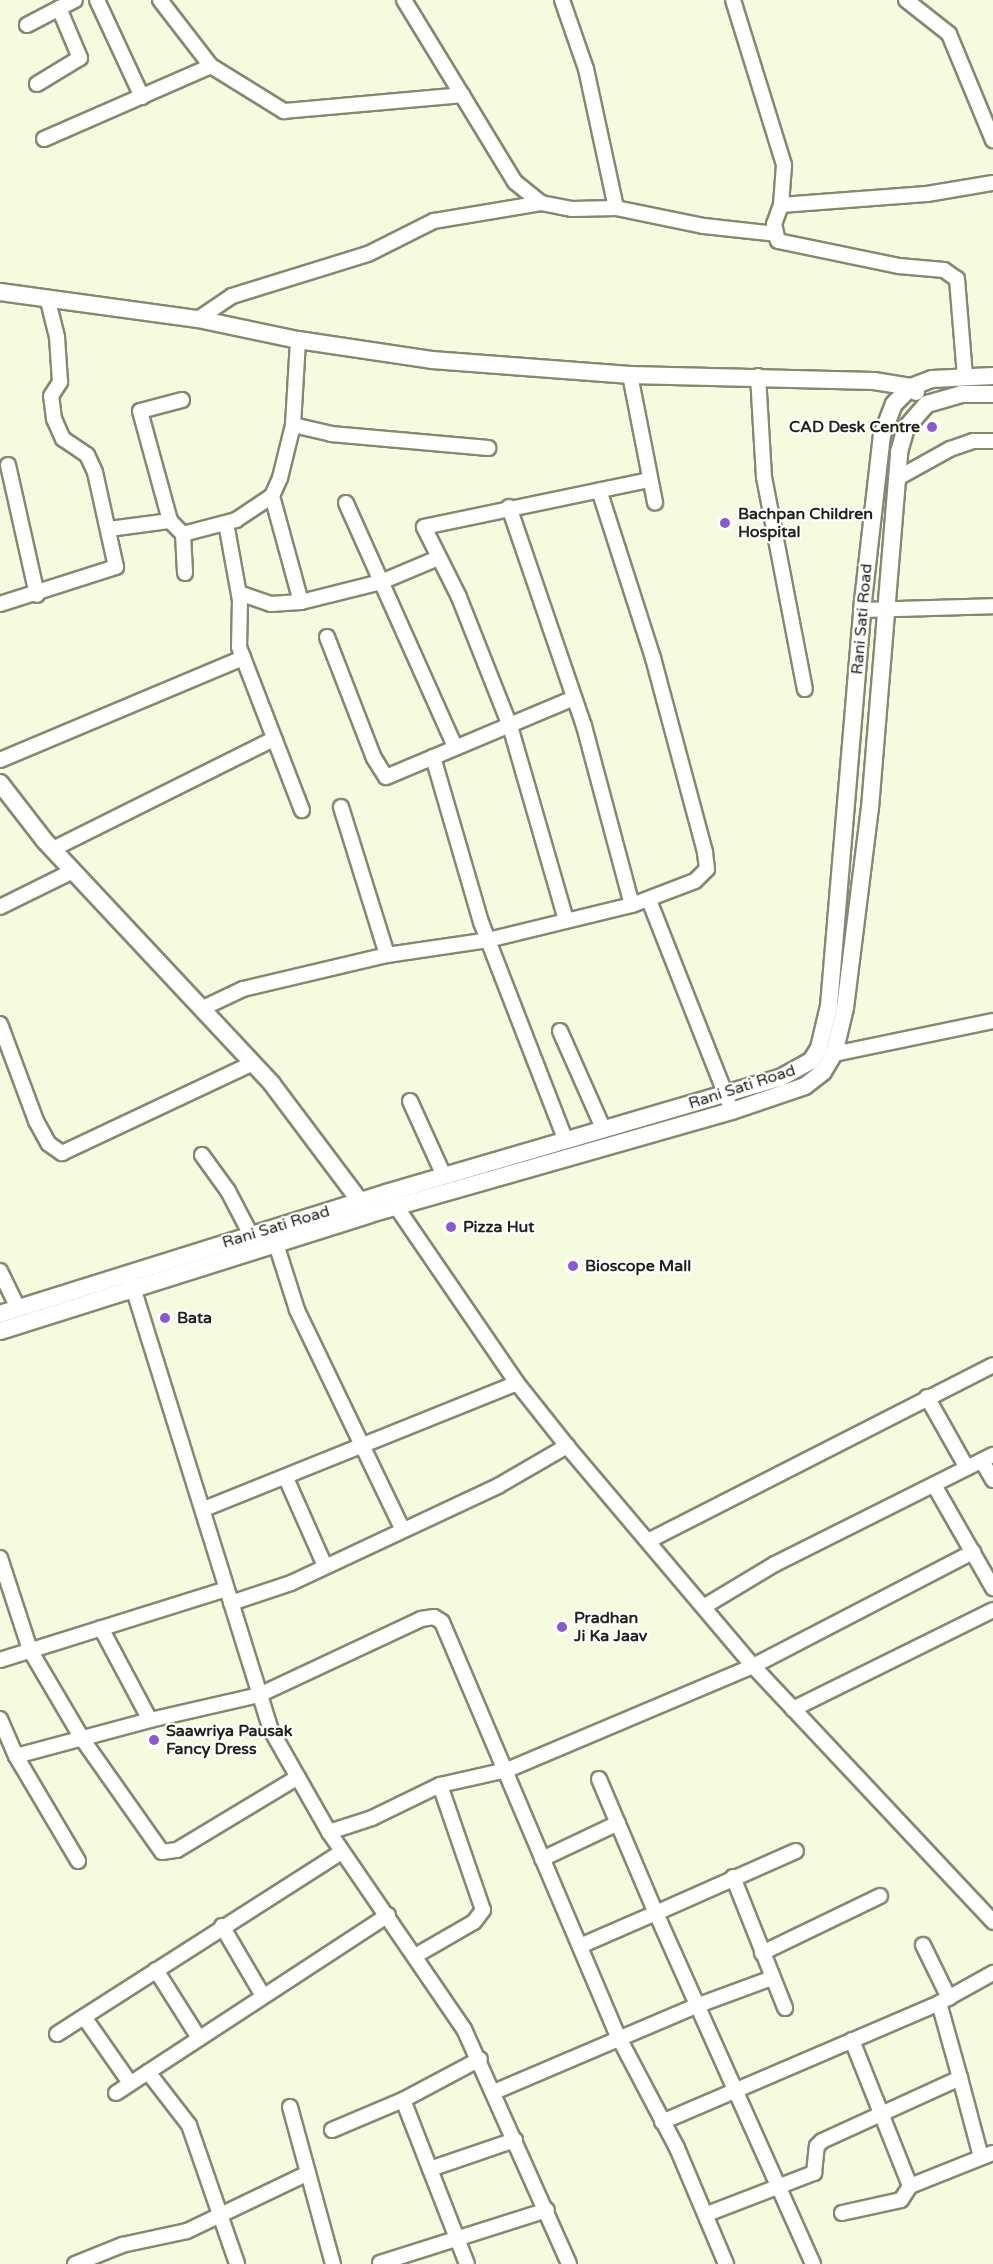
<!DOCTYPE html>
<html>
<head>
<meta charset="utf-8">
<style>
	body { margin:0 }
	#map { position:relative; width:993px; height:2264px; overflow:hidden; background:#f4fbdf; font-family:"Varela Round",sans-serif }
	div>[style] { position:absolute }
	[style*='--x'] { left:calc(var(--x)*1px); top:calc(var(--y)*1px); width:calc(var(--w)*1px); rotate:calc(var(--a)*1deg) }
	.roads { filter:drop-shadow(2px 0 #848a71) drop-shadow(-2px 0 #848a71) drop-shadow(0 2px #848a71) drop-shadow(0 -2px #848a71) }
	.minor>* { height:14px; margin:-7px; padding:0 7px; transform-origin:7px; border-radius:7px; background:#fff }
	.tertiary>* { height:16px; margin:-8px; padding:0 8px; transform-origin:8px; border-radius:8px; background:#fff }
	.dots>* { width:16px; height:16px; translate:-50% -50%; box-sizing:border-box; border:3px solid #fff; border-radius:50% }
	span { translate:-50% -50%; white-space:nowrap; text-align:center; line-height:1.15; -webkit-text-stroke:4.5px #fff; paint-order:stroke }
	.poi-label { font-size:16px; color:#1f2218; font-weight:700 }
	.right { translate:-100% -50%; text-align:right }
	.left { translate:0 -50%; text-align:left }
	.street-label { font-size:16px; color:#1f2218 }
</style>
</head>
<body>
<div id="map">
	<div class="roads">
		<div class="minor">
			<i style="--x:97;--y:0;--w:107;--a:65.1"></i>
			<i style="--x:160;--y:0;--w:83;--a:52.3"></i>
			<i style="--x:211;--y:66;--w:86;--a:31.7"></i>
			<i style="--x:284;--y:111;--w:179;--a:-5.1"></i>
			<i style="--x:462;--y:95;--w:102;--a:58.7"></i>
			<i style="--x:515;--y:182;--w:33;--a:39"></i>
			<i style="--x:541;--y:203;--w:32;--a:11"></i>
			<i style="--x:572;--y:209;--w:44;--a:-1.3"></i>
			<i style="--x:404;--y:0;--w:111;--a:58.6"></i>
			<i style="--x:562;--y:0;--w:73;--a:70.8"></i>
			<i style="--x:586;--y:69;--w:142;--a:77.8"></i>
			<i style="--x:616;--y:208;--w:90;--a:11.6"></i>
			<i style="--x:704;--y:226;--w:72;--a:6.3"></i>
			<i style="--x:733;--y:0;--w:173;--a:72.8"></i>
			<i style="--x:784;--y:165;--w:40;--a:94.3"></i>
			<i style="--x:781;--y:205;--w:20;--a:110"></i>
			<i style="--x:774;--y:224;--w:17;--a:77"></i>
			<i style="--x:778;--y:241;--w:124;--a:11.7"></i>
			<i style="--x:899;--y:266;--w:45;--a:5.1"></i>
			<i style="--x:944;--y:270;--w:16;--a:35"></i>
			<i style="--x:957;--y:279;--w:98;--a:85.3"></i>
			<i style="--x:906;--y:0;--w:55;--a:38.3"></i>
			<i style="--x:949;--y:34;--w:115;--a:67.5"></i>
			<i style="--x:27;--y:25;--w:54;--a:-27.5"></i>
			<i style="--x:37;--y:84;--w:50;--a:-31.2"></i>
			<i style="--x:80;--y:58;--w:54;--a:-112.8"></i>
			<i style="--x:44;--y:139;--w:182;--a:-23.6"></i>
			<i style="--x:781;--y:205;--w:146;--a:-4.3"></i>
			<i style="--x:927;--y:194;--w:67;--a:-9.5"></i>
			<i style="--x:198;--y:319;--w:41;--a:-34.1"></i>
			<i style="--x:232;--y:296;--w:142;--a:-17.2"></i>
			<i style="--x:368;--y:254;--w:74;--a:-26.6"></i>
			<i style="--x:434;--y:221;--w:109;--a:-9.5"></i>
			<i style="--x:630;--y:375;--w:130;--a:78.9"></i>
			<i style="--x:758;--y:376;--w:101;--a:86.6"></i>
			<i style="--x:764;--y:477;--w:216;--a:79.1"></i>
			<i style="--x:182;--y:400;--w:43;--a:165.3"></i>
			<i style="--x:140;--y:411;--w:114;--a:74.7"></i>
			<i style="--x:170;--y:521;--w:18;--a:45"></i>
			<i style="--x:183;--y:534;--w:39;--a:87"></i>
			<i style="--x:293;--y:425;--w:39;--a:13"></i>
			<i style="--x:331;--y:434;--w:158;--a:5.1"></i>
			<i style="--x:8;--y:465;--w:133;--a:77.4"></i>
			<i style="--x:896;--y:479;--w:62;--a:-29.1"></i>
			<i style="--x:950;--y:449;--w:24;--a:-19"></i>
			<i style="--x:973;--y:441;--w:20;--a:0"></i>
			<i style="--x:272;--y:496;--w:110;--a:74.7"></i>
			<i style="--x:346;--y:503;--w:267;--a:65.9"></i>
			<i style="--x:509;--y:507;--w:231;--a:71.1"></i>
			<i style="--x:584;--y:726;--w:185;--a:75"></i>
			<i style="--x:226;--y:523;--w:78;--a:79.7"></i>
			<i style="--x:240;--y:600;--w:47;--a:91.2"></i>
			<i style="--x:239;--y:647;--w:175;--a:68.9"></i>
			<i style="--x:109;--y:529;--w:62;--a:-7.5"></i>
			<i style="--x:183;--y:534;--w:55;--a:-14.8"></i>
			<i style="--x:236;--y:520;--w:43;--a:-33.7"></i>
			<i style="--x:272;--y:496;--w:20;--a:-66"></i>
			<i style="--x:280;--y:478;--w:55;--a:-76.2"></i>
			<i style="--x:293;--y:425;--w:85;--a:-86.6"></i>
			<i style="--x:239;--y:593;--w:34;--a:19"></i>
			<i style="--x:271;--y:604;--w:30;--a:-4"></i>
			<i style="--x:301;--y:602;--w:82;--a:-14"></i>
			<i style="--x:381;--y:582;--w:62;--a:-22.8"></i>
			<i style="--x:0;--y:604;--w:122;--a:-17.7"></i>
			<i style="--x:116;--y:567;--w:97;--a:-102.5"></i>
			<i style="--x:95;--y:472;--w:19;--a:-115"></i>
			<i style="--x:87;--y:455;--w:29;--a:-146"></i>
			<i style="--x:63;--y:439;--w:22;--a:-114"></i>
			<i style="--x:54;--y:419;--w:23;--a:-97"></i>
			<i style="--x:51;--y:396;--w:17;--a:-57"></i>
			<i style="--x:60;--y:382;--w:45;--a:-93.8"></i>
			<i style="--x:57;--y:337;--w:38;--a:-104"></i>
			<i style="--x:862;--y:610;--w:131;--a:-1.7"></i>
			<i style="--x:327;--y:637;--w:130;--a:68.8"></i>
			<i style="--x:374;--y:758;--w:22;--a:58"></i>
			<i style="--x:386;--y:777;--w:204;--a:-22.8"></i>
			<i style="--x:433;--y:757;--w:172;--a:73.8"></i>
			<i style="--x:481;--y:922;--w:233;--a:68.8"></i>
			<i style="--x:0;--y:760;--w:264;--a:-22.8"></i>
			<i style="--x:341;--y:807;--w:155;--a:72.7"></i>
			<i style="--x:53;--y:849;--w:247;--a:-26.5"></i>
			<i style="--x:649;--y:900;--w:216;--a:68.5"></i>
			<i style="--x:0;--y:907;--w:81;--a:-26.3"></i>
			<i style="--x:566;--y:920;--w:202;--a:-106.1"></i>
			<i style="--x:510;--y:726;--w:139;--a:-111.6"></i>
			<i style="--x:459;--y:597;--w:78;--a:-116.6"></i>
			<i style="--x:424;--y:527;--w:229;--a:-11.8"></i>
			<i style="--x:203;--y:1008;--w:44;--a:-25.4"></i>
			<i style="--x:243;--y:989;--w:148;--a:-13.3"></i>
			<i style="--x:387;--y:955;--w:102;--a:-8.4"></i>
			<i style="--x:488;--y:940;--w:148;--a:-13.7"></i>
			<i style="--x:632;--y:905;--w:67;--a:-20.9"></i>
			<i style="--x:695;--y:881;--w:17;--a:-45"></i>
			<i style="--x:707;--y:869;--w:17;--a:-97"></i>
			<i style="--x:705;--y:852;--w:201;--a:-105"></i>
			<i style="--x:653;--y:658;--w:176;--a:-107.8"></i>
			<i style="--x:0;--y:1024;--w:103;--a:69.6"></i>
			<i style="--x:36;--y:1121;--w:26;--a:61"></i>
			<i style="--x:49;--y:1144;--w:16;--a:35"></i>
			<i style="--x:62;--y:1153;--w:211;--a:-25.2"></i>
			<i style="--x:560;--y:1031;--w:106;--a:66.1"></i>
			<i style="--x:834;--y:1054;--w:162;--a:-11.7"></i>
			<i style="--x:410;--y:1101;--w:82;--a:65.6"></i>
			<i style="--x:202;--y:1155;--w:44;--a:54.2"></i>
			<i style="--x:228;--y:1191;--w:50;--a:62.4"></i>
			<i style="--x:391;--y:1199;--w:223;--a:55.6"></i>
			<i style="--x:517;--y:1383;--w:80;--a:51.6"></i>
			<i style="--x:567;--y:1446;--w:288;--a:49.8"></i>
			<i style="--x:753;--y:1666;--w:351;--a:46.8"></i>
			<i style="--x:276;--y:1244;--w:69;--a:72.3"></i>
			<i style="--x:297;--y:1310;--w:244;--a:64.3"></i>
			<i style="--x:0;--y:1271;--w:41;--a:64.1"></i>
			<i style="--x:131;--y:1281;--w:470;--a:72.7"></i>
			<i style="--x:271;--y:1730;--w:117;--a:60.4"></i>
			<i style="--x:329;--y:1832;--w:239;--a:55.6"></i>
			<i style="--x:464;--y:2029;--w:257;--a:65.9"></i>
			<i style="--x:927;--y:1397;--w:81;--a:60.6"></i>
			<i style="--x:982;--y:1461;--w:22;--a:60"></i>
			<i style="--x:286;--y:1478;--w:96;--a:66.1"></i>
			<i style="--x:934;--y:1485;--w:119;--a:60.2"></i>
			<i style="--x:204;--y:1509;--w:337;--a:-21.9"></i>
			<i style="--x:648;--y:1541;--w:387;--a:-27"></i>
			<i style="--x:0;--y:1558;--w:97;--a:71.9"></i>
			<i style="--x:30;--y:1650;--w:104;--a:59.5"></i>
			<i style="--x:83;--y:1740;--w:137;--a:54.8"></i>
			<i style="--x:162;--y:1852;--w:15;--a:-8"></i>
			<i style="--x:177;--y:1850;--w:141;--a:-31.1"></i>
			<i style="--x:231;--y:1603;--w:63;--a:-18.4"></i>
			<i style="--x:291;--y:1583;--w:229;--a:-25.1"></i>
			<i style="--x:498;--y:1486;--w:80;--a:-30.1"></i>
			<i style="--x:705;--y:1606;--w:82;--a:-31"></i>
			<i style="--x:775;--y:1564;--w:244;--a:-26.6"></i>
			<i style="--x:101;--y:1628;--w:104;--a:62"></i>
			<i style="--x:150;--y:1720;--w:112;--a:-12.9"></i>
			<i style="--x:259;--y:1695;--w:179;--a:-25.1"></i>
			<i style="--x:421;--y:1619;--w:13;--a:-9"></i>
			<i style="--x:434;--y:1617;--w:9;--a:32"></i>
			<i style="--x:442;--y:1622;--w:452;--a:67"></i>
			<i style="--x:619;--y:2038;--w:124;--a:62.2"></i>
			<i style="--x:677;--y:2148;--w:126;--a:67.1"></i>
			<i style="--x:0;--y:1660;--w:237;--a:-17.4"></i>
			<i style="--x:793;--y:1709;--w:223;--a:-26.3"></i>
			<i style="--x:0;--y:1719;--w:40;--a:66.6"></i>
			<i style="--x:16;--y:1756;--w:122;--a:59.4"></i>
			<i style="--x:16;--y:1756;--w:139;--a:-15"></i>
			<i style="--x:599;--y:1779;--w:146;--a:67"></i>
			<i style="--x:656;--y:1913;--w:153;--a:-23.9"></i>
			<i style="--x:329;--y:1832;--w:45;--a:-18"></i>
			<i style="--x:372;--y:1818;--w:76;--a:-25.9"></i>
			<i style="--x:440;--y:1785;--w:69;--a:-12.6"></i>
			<i style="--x:507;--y:1770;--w:267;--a:-22.9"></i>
			<i style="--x:753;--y:1666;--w:248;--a:-27.4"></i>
			<i style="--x:542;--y:1859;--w:84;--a:-25.3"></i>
			<i style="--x:733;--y:1877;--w:141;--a:68.3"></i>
			<i style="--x:222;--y:1926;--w:81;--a:59.6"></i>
			<i style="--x:923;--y:1945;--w:59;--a:63.9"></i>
			<i style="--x:580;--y:1946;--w:83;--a:-23.5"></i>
			<i style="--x:656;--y:1913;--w:385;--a:65.9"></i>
			<i style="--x:762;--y:1953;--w:131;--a:-25.8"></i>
			<i style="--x:415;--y:1956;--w:68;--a:-30"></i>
			<i style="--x:474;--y:1922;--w:15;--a:-53"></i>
			<i style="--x:483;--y:1910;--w:132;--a:-109"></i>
			<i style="--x:156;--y:1970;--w:80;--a:57.7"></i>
			<i style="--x:84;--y:2017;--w:80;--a:55.1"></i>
			<i style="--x:57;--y:2034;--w:338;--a:-32.6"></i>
			<i style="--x:148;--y:2072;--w:67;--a:52.3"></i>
			<i style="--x:189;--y:2125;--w:147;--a:70.9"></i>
			<i style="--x:960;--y:2078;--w:82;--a:75.1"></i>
			<i style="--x:494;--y:2092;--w:220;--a:-23.1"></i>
			<i style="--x:696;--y:2006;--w:81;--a:-20.2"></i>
			<i style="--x:116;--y:2093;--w:325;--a:-33.2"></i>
			<i style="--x:290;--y:2107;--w:163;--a:74.7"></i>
			<i style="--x:662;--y:2122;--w:301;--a:-23.2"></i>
			<i style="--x:939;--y:2003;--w:62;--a:-29.1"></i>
			<i style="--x:332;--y:2130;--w:77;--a:-22.9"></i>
			<i style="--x:430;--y:2169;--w:90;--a:-18.8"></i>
			<i style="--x:910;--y:2186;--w:89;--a:-21.7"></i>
			<i style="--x:842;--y:2213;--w:60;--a:-12.4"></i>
			<i style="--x:901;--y:2200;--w:17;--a:-57"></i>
			<i style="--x:910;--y:2186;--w:157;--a:-111.7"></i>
			<i style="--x:707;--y:2214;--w:115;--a:-21"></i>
			<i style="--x:814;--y:2173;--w:27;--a:-84"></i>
			<i style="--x:817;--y:2146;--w:7;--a:-45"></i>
			<i style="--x:822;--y:2141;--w:152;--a:-24.5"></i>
			<i style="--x:960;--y:2078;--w:78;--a:-105.6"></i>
			<i style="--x:380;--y:2263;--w:175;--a:-17.6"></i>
			<i style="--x:75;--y:2264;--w:51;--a:-22"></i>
			<i style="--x:122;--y:2245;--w:66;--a:-12.2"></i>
			<i style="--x:187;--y:2231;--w:134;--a:-25.6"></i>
			<i style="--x:467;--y:2264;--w:176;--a:-111.3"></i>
			<i style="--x:403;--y:2100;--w:87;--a:-28"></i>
		</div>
		<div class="tertiary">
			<i style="--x:0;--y:292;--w:200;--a:7.8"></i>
			<i style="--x:198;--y:319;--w:102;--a:11.9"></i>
			<i style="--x:298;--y:340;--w:135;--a:8.5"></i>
			<i style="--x:432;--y:360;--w:199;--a:4.3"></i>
			<i style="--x:630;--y:375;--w:244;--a:1.4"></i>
			<i style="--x:874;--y:381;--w:37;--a:9"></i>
			<i style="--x:911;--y:387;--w:7;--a:45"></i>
			<i style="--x:0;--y:783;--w:72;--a:52.3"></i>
			<i style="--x:44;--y:840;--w:334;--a:46.9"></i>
			<i style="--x:272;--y:1084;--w:156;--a:53.1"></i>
			<i style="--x:0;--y:1314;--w:405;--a:-17.4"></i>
			<i style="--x:386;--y:1193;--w:410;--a:-16.3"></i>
			<i style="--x:780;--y:1078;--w:35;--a:-29"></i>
			<i style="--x:811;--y:1061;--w:15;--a:-58"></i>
			<i style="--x:819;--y:1048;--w:43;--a:-76.6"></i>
			<i style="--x:829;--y:1006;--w:397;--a:-85.2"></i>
			<i style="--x:862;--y:610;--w:176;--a:-83.5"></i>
			<i style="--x:882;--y:435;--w:33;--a:-69"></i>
			<i style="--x:894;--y:404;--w:24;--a:-45"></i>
			<i style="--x:911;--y:387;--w:22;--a:-21"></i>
			<i style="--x:932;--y:379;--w:61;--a:-2.8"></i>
			<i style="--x:0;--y:1331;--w:388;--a:-17.5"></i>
			<i style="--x:370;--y:1214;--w:376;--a:-15.9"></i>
			<i style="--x:732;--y:1111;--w:77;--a:-18.9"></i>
			<i style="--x:805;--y:1086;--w:23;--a:-38"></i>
			<i style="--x:823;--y:1072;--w:21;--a:-59"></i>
			<i style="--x:834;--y:1054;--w:47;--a:-76.6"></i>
			<i style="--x:845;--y:1008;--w:202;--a:-82.9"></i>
			<i style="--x:870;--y:808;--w:357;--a:-85.3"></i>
			<i style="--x:899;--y:452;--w:25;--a:-74"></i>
			<i style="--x:906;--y:428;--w:32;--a:-49"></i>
			<i style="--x:927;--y:404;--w:35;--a:-16"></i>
			<i style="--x:961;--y:394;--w:32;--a:0"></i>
		</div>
	</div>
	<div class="dots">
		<i style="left:932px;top:427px;background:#8a5ad3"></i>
		<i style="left:725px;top:523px;background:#8a5ad3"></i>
		<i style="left:451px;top:1227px;background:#8a5ad3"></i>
		<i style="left:573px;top:1266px;background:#8a5ad3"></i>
		<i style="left:165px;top:1318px;background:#8a5ad3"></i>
		<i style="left:562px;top:1627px;background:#8a5ad3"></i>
		<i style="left:154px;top:1740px;background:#8a5ad3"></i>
	</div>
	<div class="poi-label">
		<span class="right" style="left:920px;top:427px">CAD Desk Centre</span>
		<span class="left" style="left:738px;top:523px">Bachpan Children<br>Hospital</span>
		<span class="left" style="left:463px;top:1227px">Pizza Hut</span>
		<span class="left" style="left:585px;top:1266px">Bioscope Mall</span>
		<span class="left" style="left:177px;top:1318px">Bata</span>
		<span class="left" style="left:574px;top:1627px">Pradhan<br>Ji Ka Jaav</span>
		<span class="left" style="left:166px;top:1740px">Saawriya Pausak<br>Fancy Dress</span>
	</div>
	<div class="street-label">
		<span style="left:862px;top:619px;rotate:-85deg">Rani Sati Road</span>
		<span style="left:742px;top:1087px;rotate:-18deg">Rani Sati Road</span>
		<span style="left:276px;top:1227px;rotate:-17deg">Rani Sati Road</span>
	</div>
</div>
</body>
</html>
